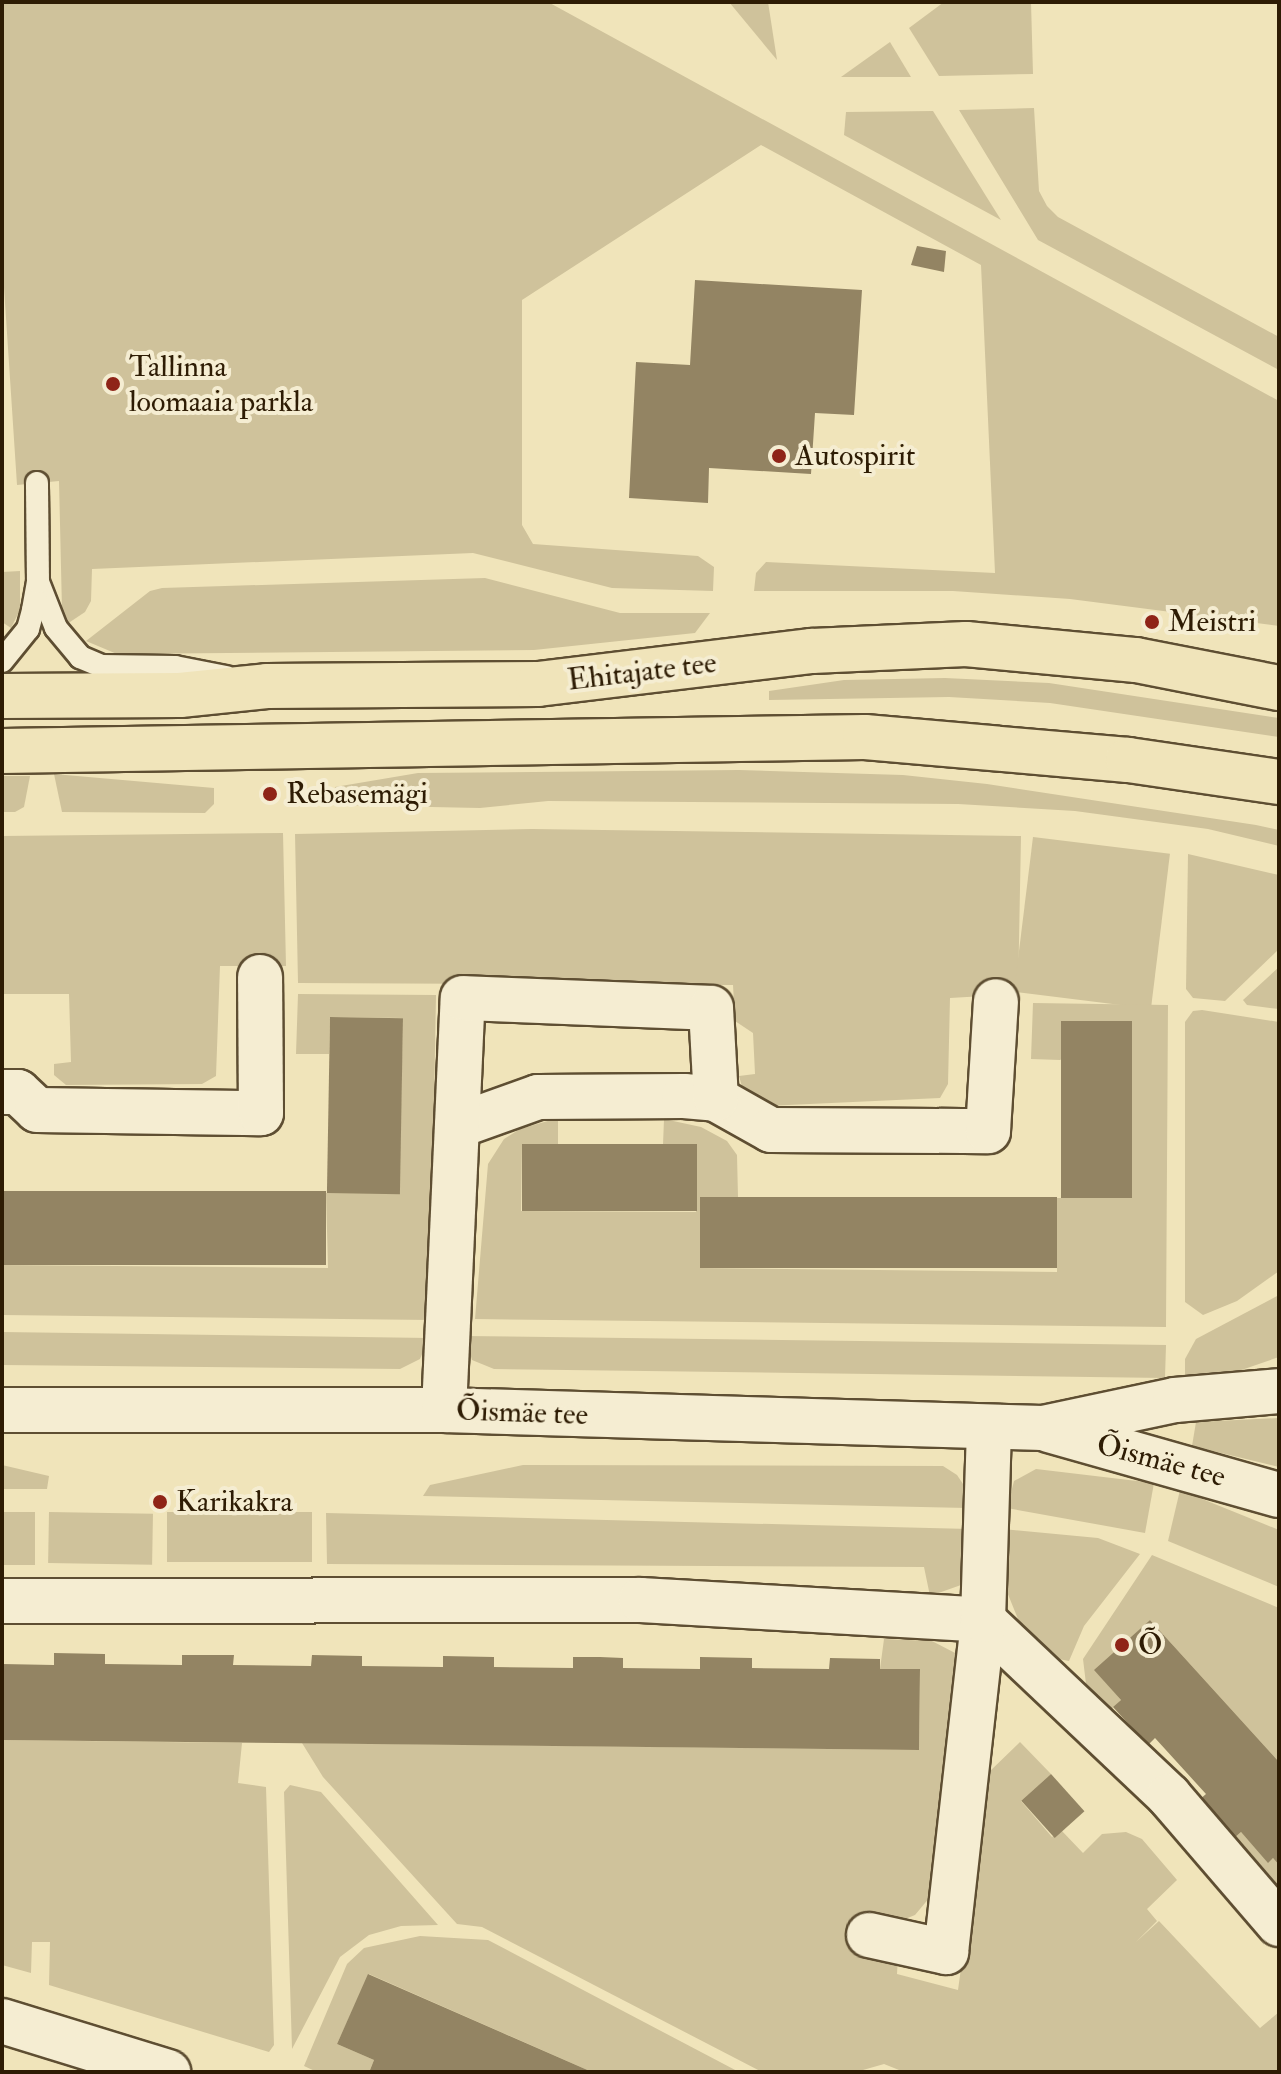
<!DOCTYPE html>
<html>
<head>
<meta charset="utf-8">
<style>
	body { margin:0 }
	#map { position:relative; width:1281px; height:2074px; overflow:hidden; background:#f0e4ba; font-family:"IM FELL Double Pica",serif }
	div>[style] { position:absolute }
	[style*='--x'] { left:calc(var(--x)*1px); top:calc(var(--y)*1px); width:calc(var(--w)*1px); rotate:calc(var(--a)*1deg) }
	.green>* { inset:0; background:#cfc29b; transform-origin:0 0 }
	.building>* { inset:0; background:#938463; transform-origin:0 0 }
	.roads { filter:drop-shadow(2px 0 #5e4e32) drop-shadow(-2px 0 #5e4e32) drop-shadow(0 2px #5e4e32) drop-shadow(0 -2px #5e4e32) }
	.service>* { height:22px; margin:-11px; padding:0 11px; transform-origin:11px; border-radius:11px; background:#f5edd2 }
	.minor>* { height:44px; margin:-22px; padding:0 22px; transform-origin:22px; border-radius:22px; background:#f5edd2 }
	.secondary>* { height:44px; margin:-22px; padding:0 22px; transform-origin:22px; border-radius:22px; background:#f5edd2 }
	.primary>* { height:44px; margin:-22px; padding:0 22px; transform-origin:22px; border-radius:22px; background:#f0e4ba }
	.dots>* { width:22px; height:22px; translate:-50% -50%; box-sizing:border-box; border:4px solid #f5edd2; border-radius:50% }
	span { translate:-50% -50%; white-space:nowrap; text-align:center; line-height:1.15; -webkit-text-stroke:8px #f5edd2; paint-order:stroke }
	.poi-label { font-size:30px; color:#2e1c04 }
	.left { translate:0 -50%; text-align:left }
	.street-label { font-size:30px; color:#2e1c04 }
	.frame { position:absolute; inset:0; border:4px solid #2e1c04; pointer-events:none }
</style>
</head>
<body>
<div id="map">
	<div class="green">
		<i style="clip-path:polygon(2px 2px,548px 2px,1279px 401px,1279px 626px,1070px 599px,953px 591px,754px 591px,756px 573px,766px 562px,995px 573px,981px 265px,761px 145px,522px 300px,522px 525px,533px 544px,698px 556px,714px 567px,713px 591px,612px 588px,473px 553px,92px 569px,91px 601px,85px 612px,67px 624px,62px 610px,59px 481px,17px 485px,2px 257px)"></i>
		<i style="clip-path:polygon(729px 2px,768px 2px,777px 60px)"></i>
		<i style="clip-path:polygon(944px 2px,1031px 2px,1033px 74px,939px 76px,909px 28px)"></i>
		<i style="clip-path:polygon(890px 42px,911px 77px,841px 77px)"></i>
		<i style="clip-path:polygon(1034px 108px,1039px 191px,1047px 206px,1058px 217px,1279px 337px,1279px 370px,1038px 240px,959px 110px)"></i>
		<i style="clip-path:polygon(933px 111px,1001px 220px,844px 135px,846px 112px)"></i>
		<i style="clip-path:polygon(20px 571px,20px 610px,11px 628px,2px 622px,2px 572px)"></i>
		<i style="clip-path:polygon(485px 578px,620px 613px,710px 613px,695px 633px,534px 650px,117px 654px,86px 641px,150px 591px,162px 588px)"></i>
		<i style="clip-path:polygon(945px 678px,1049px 683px,1279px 718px,1279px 737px,1050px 703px,949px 697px,769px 700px,769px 691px,844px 680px)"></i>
		<i style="clip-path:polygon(739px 770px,903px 775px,987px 784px,1256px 825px,1279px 830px,1279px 846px,1208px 829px,1075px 811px,958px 804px,548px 801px,480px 808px,334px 805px,335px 787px,418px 773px)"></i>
		<i style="clip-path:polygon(54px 774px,214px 788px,214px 804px,205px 813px,62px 812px)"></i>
		<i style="clip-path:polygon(2px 776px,30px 776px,24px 807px,15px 812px,2px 812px)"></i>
		<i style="clip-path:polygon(532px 829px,1021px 836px,1018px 994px,950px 998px,948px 1084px,940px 1098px,766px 1106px,743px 1090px,739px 1076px,755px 1074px,753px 1033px,735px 1021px,733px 985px,298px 983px,295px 834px)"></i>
		<i style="clip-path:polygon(283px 833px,286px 966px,220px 966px,216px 1076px,202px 1084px,66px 1085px,54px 1075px,54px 1064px,71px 1062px,69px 994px,2px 994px,2px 836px)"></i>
		<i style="left:1033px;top:837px;width:138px;height:156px;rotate:7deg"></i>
		<i style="clip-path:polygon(1188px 854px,1279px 875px,1279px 949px,1225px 1001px,1193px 998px,1186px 989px)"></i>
		<i style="clip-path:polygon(1279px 967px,1279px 1009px,1247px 1005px,1243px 1000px)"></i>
		<i style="clip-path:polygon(298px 994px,436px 995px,430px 1320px,2px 1315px,2px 1265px,328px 1268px,326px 1193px,399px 1192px,403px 1018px,330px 1017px,329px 1054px,296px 1054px)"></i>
		<i style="clip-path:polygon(1033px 1003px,1168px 1005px,1166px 1327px,475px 1319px,488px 1164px,504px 1139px,520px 1129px,558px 1118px,558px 1144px,522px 1144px,521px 1211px,696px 1212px,697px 1145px,663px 1145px,664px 1119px,701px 1127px,727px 1141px,737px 1155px,738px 1197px,701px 1197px,700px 1268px,1057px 1272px,1057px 1198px,1130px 1198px,1132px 1022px,1060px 1060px,1031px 1059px)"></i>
		<i style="clip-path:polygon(1202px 1010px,1279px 1022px,1279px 1271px,1237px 1301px,1203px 1315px,1185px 1302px,1185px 1022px,1193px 1011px)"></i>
		<i style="clip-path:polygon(1279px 1295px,1279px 1357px,1221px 1377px,1185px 1376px,1185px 1359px,1196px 1339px)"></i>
		<i style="clip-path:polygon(2px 1332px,429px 1338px,420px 1359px,400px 1369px,2px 1365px)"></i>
		<i style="clip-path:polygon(465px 1336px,1166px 1345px,1165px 1378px,494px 1369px,472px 1360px)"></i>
		<i style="clip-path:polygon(1279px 1418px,1279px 1467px,1192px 1446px,1196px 1422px)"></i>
		<i style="clip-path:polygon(2px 1465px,49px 1476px,47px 1489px,2px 1489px)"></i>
		<i style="clip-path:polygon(523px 1465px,943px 1466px,957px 1475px,967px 1490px,967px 1508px,423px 1496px,430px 1485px)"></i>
		<i style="clip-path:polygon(1036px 1469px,1154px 1483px,1145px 1533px,1007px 1508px,1014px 1481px)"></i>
		<i style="clip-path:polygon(1180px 1490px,1279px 1530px,1279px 1587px,1168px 1541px)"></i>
		<i style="left:2px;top:1512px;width:33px;height:53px"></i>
		<i style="left:49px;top:1512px;width:104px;height:51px;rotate:1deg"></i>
		<i style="left:167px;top:1512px;width:145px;height:50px"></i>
		<i style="clip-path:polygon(326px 1513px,970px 1529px,969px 1571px,961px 1585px,930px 1596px,924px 1567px,327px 1564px)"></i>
		<i style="clip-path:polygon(1003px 1529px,1098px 1538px,1140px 1554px,1084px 1626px,1069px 1661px,1048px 1657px,1018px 1619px,1005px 1587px)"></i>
		<i style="clip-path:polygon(1152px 1555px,1279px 1608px,1279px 1762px,1150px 1620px,1095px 1670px,1121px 1700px,1110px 1710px,1086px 1684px,1083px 1659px)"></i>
		<i style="clip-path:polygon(884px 1639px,932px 1641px,957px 1654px,935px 1891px,915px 1915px,900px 1921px,897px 1974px,958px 1990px,988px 1773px,1020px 1742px,1051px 1774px,1021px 1801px,1052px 1837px,1061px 1830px,1083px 1853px,1102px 1834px,1126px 1832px,1142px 1839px,1177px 1880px,1147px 1909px,1157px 1921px,1136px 1942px,1159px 1921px,1260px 2028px,1279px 2012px,1279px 2072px,904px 2072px,884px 2064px,856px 2072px,762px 2072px,482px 1927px,457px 1924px,323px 1777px,302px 1743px,919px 1750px,920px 1670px,880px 1669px)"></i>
		<i style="clip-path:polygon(2px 1740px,242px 1743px,238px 1783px,266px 1787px,274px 2045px,269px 2052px,49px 1985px,50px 1942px,32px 1942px,31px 1973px,2px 1965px)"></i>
		<i style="clip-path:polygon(290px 1785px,321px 1792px,438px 1925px,401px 1926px,369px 1935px,340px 1957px,292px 2049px,284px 1792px)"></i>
		<i style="clip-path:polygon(1241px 1832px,1268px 1862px,1273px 1858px,1279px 1865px,1279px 1890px,1233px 1839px)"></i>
		<i style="clip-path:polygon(420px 1936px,488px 1940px,739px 2072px,592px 2072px,369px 1974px,337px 2044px,374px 2060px,369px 2072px,317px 2072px,304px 2066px,347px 1964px,364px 1948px)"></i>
	</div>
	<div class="building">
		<i style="clip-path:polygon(917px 246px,946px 251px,944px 272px,911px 265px)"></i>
		<i style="clip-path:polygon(695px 280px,862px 290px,854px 415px,815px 413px,811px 474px,709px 468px,708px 503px,629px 498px,636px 362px,690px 365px)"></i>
		<i style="left:330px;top:1017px;width:73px;height:176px;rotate:1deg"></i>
		<i style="left:1061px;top:1021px;width:71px;height:177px"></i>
		<i style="left:522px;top:1144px;width:175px;height:67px"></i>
		<i style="left:2px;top:1191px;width:324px;height:74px"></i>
		<i style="left:700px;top:1197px;width:357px;height:71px"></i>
		<i style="clip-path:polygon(1150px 1620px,1279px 1762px,1279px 1865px,1273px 1858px,1268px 1863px,1241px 1832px,1233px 1839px,1198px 1801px,1206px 1794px,1155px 1738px,1148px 1745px,1113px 1707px,1121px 1700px,1094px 1670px)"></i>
		<i style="clip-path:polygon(54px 1653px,105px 1654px,105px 1664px,182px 1665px,182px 1655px,234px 1655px,233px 1665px,311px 1666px,312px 1655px,362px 1656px,362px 1666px,443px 1667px,443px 1656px,494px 1657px,494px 1667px,573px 1668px,573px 1657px,600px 1657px,623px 1658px,623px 1668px,700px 1669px,700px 1657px,752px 1658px,752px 1668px,829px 1669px,830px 1658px,880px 1659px,880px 1669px,920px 1669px,919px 1750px,2px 1740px,2px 1664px,54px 1665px)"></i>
		<i style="left:1051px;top:1774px;width:50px;height:40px;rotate:48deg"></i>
		<i style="clip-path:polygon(368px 1974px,592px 2072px,374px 2072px,370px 2070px,374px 2060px,337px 2044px)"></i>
	</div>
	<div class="roads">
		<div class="service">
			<i style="--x:38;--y:582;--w:49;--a:68.6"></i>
			<i style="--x:56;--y:628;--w:38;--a:50"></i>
			<i style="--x:80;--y:657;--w:23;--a:23"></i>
			<i style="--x:101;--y:666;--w:74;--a:0.8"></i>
			<i style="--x:175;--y:667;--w:52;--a:11.1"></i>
			<i style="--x:2;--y:661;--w:41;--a:-50.9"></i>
			<i style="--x:28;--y:629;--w:20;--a:-75"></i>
			<i style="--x:33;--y:610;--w:28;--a:-80"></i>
			<i style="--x:38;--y:582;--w:99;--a:-90.6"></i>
		</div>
		<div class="minor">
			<i style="--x:2;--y:1092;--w:16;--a:0"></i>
			<i style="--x:18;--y:1092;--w:26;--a:43"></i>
			<i style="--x:37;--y:1110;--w:224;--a:0.8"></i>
			<i style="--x:261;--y:1113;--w:136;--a:-90.4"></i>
			<i style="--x:457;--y:1126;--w:86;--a:-19.7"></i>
			<i style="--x:538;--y:1097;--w:146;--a:-0.4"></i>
			<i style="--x:684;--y:1096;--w:32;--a:5"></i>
			<i style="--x:716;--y:1099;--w:63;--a:29.4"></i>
			<i style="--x:771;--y:1130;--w:217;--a:0.3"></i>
			<i style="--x:988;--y:1131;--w:130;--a:-86.5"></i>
			<i style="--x:444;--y:1410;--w:412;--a:-87.4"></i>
			<i style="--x:463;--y:998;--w:248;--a:2.3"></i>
			<i style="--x:711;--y:1008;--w:91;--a:86.9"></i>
			<i style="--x:2;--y:1601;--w:639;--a:-0.09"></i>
			<i style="--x:641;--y:1600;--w:343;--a:3.3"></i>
			<i style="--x:983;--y:1620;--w:256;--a:43.4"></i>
			<i style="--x:1169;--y:1796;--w:169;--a:49.3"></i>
			<i style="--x:869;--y:1935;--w:79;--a:12.4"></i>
			<i style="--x:946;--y:1952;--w:334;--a:-83.6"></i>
			<i style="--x:983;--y:1620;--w:193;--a:-88.2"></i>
			<i style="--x:2;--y:2021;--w:174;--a:17.1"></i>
		</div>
		<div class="secondary">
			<i style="--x:2;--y:1410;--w:442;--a:0"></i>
			<i style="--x:444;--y:1410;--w:599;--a:1.72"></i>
			<i style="--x:1043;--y:1428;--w:135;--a:-12"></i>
			<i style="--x:1175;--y:1400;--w:104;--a:-4.9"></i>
			<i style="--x:1049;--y:1430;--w:239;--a:15.8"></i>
		</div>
		<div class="primary">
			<i style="--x:2;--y:696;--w:178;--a:-0.3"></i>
			<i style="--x:180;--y:695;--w:87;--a:-5.9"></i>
			<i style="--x:267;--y:686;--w:271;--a:-0.4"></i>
			<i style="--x:538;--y:684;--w:276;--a:-6.9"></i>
			<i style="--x:812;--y:651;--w:154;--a:-2.6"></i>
			<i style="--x:966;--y:644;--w:171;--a:5.4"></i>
			<i style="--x:1136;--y:660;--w:146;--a:11.1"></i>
			<i style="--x:2;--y:751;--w:863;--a:-0.93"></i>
			<i style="--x:865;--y:737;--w:264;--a:5"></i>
			<i style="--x:1128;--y:760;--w:153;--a:8.3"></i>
		</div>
	</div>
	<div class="dots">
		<i style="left:113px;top:384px;background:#8f2418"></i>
		<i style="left:779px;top:456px;background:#8f2418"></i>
		<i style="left:1152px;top:622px;background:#8f2418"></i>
		<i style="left:270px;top:794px;background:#8f2418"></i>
		<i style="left:160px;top:1502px;background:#8f2418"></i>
		<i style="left:1122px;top:1645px;background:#8f2418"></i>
	</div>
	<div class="poi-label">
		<span class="left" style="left:129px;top:384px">Tallinna<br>loomaaia parkla</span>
		<span class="left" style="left:795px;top:456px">Autospirit</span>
		<span class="left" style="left:1168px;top:622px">Meistri</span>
		<span class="left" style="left:286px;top:794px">Rebasemägi</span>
		<span class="left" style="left:176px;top:1502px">Karikakra</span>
		<span class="left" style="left:1138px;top:1645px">Õ</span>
	</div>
	<div class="street-label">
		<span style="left:642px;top:672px;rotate:-7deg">Ehitajate tee</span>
		<span style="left:522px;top:1413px;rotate:2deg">Õismäe tee</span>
		<span style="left:1161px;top:1461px;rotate:15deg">Õismäe tee</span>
	</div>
	<div class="frame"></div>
</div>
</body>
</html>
